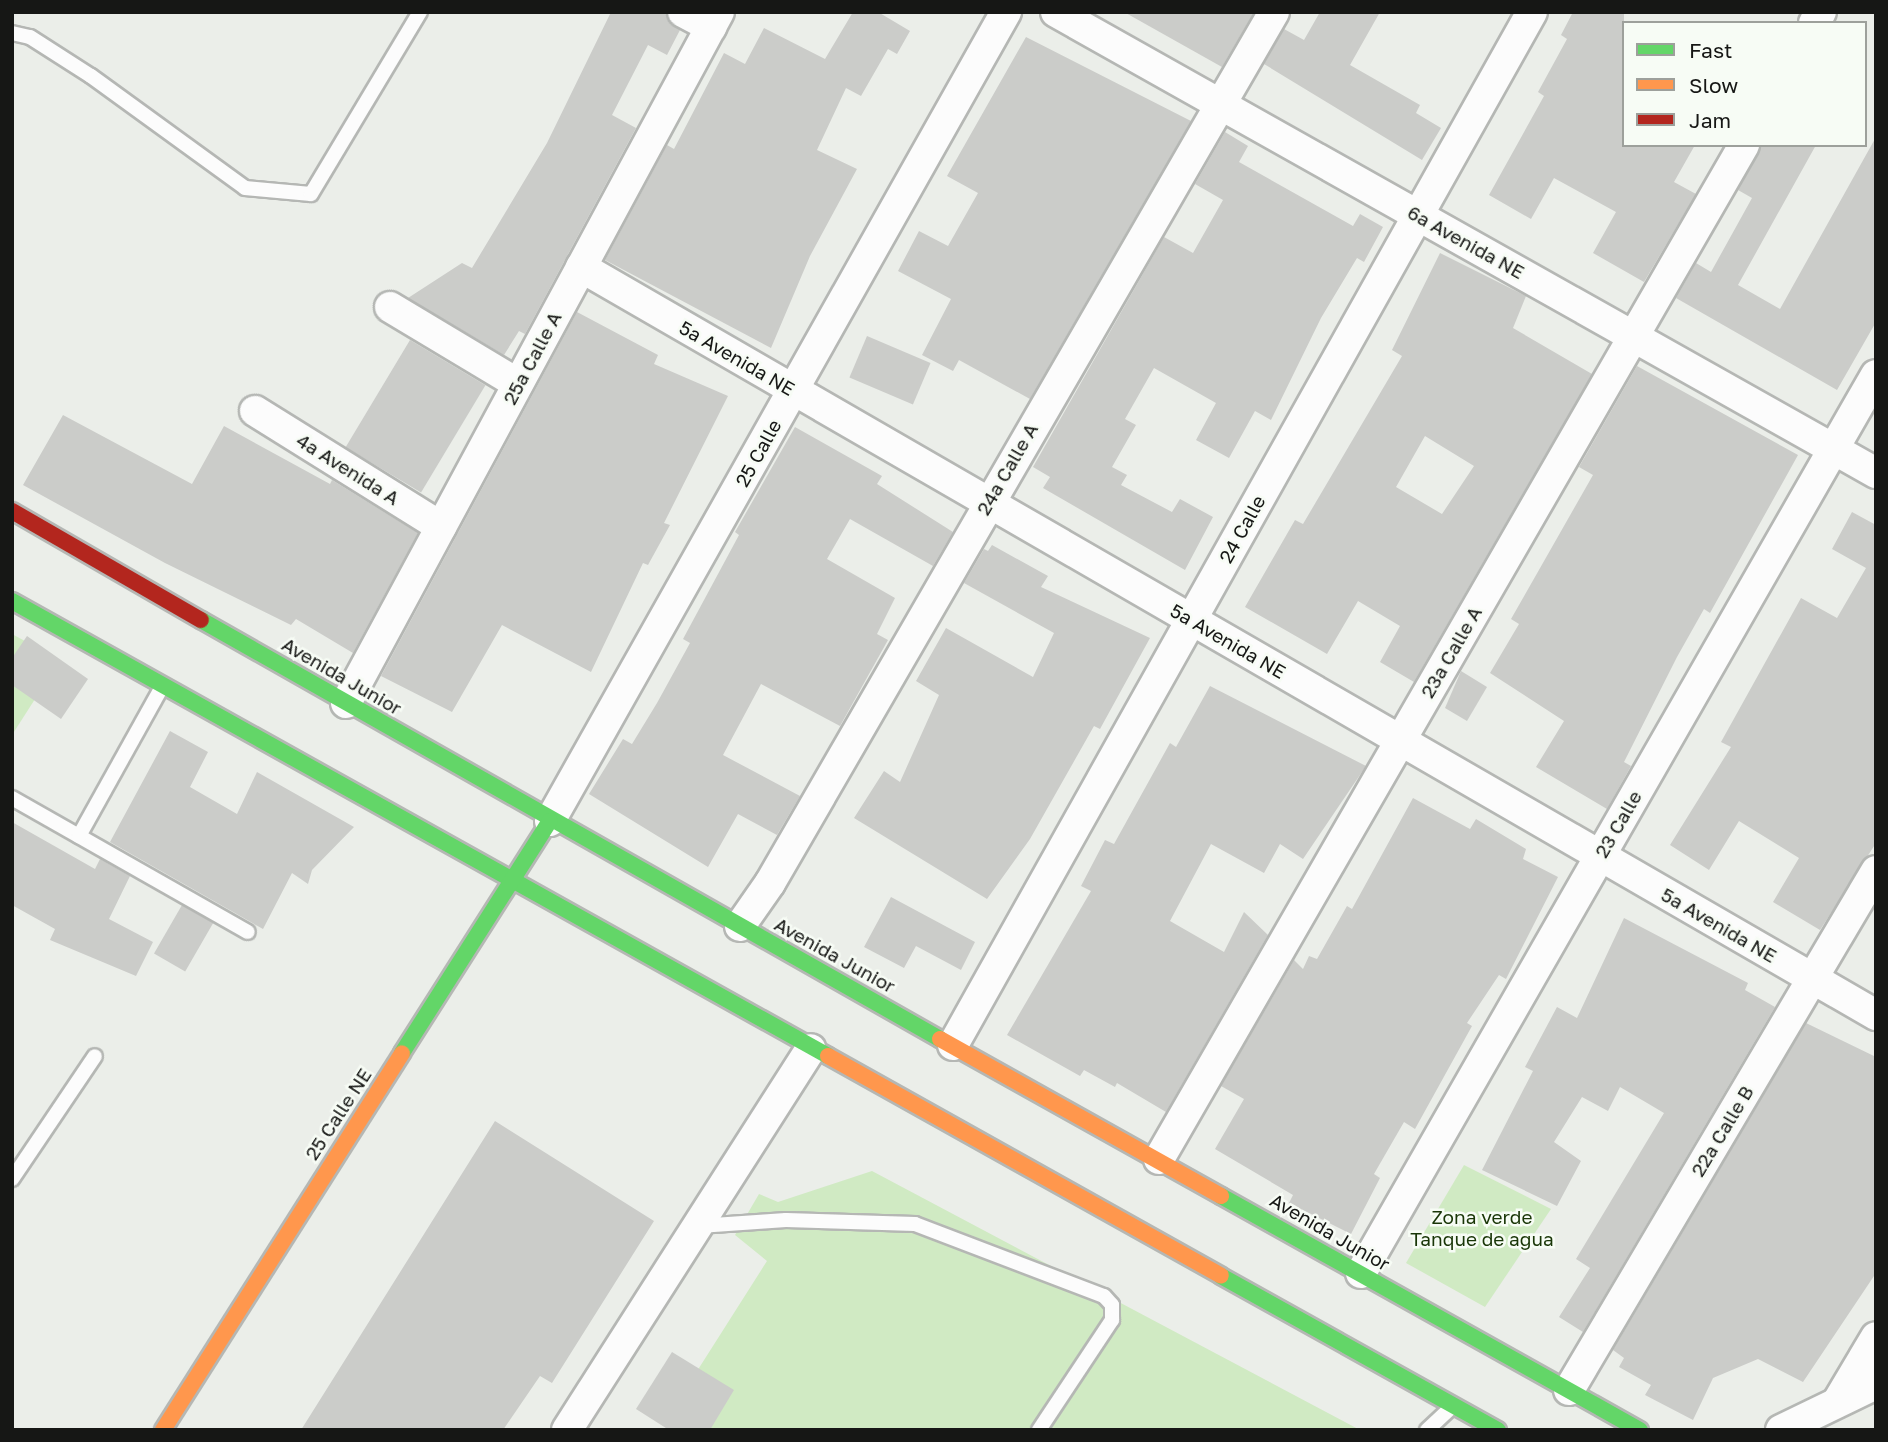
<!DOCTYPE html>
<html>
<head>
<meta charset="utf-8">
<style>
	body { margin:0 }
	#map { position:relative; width:1888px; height:1442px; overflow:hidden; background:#ebeee9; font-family:"Golos Text",sans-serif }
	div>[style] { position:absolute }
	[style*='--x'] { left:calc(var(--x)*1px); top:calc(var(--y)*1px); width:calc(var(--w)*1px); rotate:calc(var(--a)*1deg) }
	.green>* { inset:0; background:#d0eac3 }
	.building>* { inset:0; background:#cbccc9; transform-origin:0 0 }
	.roads { filter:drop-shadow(2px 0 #b5b7b4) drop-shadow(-2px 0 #b5b7b4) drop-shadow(0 2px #b5b7b4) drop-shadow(0 -2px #b5b7b4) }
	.lane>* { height:14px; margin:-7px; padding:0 7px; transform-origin:7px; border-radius:7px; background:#fcfcfc }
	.street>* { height:30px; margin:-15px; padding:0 15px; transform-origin:15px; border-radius:15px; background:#fcfcfc }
	.fast>* { height:16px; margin:-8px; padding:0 8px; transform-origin:8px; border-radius:8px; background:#63d668 }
	.slow>* { height:16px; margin:-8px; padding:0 8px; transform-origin:8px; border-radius:8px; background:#ff974d }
	.jam>* { height:16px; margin:-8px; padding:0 8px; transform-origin:8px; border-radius:8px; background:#b3261e }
	span { translate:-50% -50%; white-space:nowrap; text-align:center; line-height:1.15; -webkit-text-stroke:5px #f7fcf5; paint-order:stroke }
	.street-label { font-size:19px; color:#161715 }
	.park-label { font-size:19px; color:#193607 }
	.frame { position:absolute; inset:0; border:14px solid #161715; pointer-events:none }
	.legend { position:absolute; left:1622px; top:21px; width:245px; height:126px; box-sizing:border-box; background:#f7fcf5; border:2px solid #9da09b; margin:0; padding:9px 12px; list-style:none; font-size:21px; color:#161715 }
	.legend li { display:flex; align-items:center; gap:14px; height:35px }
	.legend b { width:35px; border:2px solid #9da09b }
</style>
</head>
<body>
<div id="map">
	<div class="green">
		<i style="clip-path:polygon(12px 634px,60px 660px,12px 735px)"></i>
		<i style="clip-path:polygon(1464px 1165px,1551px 1209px,1485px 1307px,1406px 1263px)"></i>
		<i style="clip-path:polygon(872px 1171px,1360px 1430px,703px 1430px,685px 1390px,767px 1261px,735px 1235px,759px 1194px,778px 1202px)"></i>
	</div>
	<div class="building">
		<i style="clip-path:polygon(611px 12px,666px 12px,680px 30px,667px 55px,648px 45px,612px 115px,636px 128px,525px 334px,519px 331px,504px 355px,408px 298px,462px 263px,472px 268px,547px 143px)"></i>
		<i style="clip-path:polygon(853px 12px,878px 12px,910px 31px,897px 54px,888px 49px,861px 96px,846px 88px,817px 150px,857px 169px,810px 256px,771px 348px,605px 260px,667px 145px,674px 149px,724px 53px,745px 64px,764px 28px,825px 59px)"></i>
		<i style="clip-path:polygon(1124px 12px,1254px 12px,1222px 67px)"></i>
		<i style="clip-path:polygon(1320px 12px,1380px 12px,1350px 65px,1420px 105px,1416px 113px,1441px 128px,1422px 160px,1264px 64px,1284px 29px,1304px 40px)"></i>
		<i style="clip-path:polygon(1573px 12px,1624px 12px,1624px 145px,1695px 145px,1674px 182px,1696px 194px,1644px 282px,1593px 253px,1616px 212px,1554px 178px,1531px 219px,1489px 195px,1544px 96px,1538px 92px,1567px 39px,1561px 35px)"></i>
		<i style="clip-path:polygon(1026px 37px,1191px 121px,1030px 399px,959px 360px,953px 371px,922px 355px,951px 299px,898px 271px,919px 231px,948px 246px,978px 193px,947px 176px)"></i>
		<i style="clip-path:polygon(1225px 132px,1248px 146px,1239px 162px,1353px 226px,1360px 214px,1383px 227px,1364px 262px,1357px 258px,1321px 318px,1271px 420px,1255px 411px,1229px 458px,1196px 440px,1216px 403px,1154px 368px,1125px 419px,1136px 425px,1112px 467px,1127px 475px,1121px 485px,1172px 512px,1180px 499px,1213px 517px,1185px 570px,1043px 488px,1050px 477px,1033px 467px,1164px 237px,1193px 253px,1223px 200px,1195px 184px)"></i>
		<i style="clip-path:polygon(1876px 137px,1876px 322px,1837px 390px,1676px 298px,1696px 263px,1711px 272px,1752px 198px,1738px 190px,1761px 145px,1816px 145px,1738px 285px,1780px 309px)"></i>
		<i style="clip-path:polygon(evenodd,1440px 253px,1526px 296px,1513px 328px,1592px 374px,1414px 682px,1380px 662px,1400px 626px,1358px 601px,1327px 654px,1245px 607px,1295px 520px,1303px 524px,1402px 356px,1392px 350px,1440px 253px,1425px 436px,1474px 466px,1442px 514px,1396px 487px,1425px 436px)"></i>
		<i style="clip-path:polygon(577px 312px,658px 355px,654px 364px,728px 396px,664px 523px,670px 525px,648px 565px,643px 563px,591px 672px,502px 625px,452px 712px,381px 676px)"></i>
		<i style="left:867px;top:336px;width:69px;height:45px;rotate:23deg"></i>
		<i style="left:410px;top:340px;width:88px;height:125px;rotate:31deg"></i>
		<i style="clip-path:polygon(1637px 366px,1798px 455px,1710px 613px,1704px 609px,1677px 657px,1624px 762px,1631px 766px,1607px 809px,1536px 767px,1564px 721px,1490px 673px,1519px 624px,1511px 619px,1593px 475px,1579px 467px)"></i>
		<i style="clip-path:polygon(63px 415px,192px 484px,224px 426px,330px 484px,332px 480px,418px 533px,353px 653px,296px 619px,291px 625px,165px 563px,23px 485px)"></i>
		<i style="clip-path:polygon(795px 427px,882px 476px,877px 484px,953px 532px,933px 566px,850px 519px,827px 559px,895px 598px,877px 634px,888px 640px,840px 726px,761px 684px,723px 755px,800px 796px,777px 835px,738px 814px,708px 867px,589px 794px,623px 739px,632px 744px,657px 703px,690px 643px,683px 639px,739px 535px,735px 532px)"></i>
		<i style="clip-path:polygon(1852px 512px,1876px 525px,1876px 843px,1820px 930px,1773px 902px,1799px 858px,1739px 821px,1709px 870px,1670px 845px,1731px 747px,1721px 742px,1801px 598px,1837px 618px,1866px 568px,1832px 549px)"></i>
		<i style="clip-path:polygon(992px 545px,1048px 576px,1041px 587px,1150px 638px,1100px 729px,1094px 726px,1030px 839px,987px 899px,854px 818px,884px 771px,900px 782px,939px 695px,916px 681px,946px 628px,1033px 677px,1054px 633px,964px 583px,984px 549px,988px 551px)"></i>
		<i style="clip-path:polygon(27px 636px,88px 679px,61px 719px,12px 685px,12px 658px)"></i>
		<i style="clip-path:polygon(1461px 671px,1487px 687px,1467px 721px,1445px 708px)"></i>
		<i style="clip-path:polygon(1210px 686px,1366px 766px,1303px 859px,1280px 844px,1264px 873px,1211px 844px,1170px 921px,1224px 952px,1244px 912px,1268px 935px,1166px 1112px,1117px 1083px,1115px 1087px,1084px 1070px,1080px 1076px,1007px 1035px,1091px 891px,1081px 886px,1105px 840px,1114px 844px,1170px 743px,1176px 747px)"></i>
		<i style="clip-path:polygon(170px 731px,208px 752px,190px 787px,237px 814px,257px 772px,354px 827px,312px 870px,308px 884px,292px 873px,263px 929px,110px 842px)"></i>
		<i style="clip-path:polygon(1413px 798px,1470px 829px,1476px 819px,1526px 849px,1523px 859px,1558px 877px,1506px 979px,1499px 975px,1467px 1023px,1472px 1026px,1415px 1129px,1404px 1122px,1374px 1174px,1380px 1178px,1351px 1234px,1289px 1203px,1293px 1195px,1215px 1149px,1244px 1099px,1221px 1086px,1294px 960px,1303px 969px,1309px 956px,1317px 959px,1347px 906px,1352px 909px)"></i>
		<i style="clip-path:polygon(12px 822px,95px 869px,100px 859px,130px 876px,109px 919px,153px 942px,136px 976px,50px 940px,55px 929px,12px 905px)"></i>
		<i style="clip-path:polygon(891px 897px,975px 942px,961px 970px,916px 946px,904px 968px,864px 947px)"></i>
		<i style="left:182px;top:905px;width:36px;height:56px;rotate:30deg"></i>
		<i style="clip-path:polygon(1624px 918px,1748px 983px,1745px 990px,1775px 1007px,1583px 1332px,1559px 1317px,1590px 1268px,1576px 1259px,1664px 1113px,1620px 1087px,1608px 1111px,1582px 1097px,1554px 1142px,1581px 1161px,1557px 1206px,1482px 1170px,1533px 1071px,1525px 1067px,1557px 1007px,1577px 1018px)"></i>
		<i style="clip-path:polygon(1806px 1023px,1876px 1057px,1876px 1273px,1803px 1382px,1758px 1359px,1713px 1378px,1693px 1420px,1645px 1395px,1651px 1385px,1619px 1367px,1624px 1358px,1613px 1350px)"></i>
		<i style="clip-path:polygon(495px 1121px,654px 1221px,552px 1383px,540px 1376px,503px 1430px,301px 1430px)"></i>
		<i style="clip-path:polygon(672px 1352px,734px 1390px,710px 1430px,669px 1430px,636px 1409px)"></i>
	</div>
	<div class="roads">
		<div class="lane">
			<i style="--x:12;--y:33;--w:18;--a:13"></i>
			<i style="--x:30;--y:37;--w:72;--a:32.6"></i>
			<i style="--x:91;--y:76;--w:190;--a:36"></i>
			<i style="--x:245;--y:188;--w:66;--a:5.2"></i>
			<i style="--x:311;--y:194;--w:212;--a:-59.1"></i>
			<i style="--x:12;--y:798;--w:271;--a:29.6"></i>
			<i style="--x:79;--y:836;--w:171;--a:-60.9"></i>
			<i style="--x:12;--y:1179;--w:148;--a:-56"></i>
			<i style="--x:699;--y:1226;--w:87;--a:-3.9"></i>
			<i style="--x:786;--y:1220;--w:129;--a:1.8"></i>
			<i style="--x:915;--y:1224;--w:202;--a:20.9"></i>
			<i style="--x:1104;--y:1296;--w:12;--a:48"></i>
			<i style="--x:1112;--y:1305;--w:15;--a:90"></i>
			<i style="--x:1112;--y:1320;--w:132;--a:123.6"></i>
			<i style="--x:1427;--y:1430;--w:34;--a:-43"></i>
		</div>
		<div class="street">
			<i style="--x:683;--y:12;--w:32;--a:28"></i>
			<i style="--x:1056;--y:12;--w:941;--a:29.34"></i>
			<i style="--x:1814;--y:23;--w:13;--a:-58"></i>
			<i style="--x:581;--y:267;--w:1496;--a:30.01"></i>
			<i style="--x:390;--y:307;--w:149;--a:31"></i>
			<i style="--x:255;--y:411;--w:219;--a:31.9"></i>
			<i style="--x:346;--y:703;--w:785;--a:-61.64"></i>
			<i style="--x:550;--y:821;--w:929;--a:-60.59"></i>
			<i style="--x:740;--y:926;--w:52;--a:-55.1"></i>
			<i style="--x:770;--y:883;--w:1006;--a:-59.94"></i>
			<i style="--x:953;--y:1045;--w:1184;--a:-60.73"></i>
			<i style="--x:1159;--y:1159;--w:1171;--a:-60.02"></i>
			<i style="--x:1361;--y:1273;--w:1035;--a:-60.17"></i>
			<i style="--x:1569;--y:1390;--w:603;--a:-59.39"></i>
			<i style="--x:1838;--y:1401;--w:74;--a:-59.3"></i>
			<i style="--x:567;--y:1430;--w:452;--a:-57.4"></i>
			<i style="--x:1781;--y:1430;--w:106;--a:-25.8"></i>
		</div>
		<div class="fast">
			<i style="--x:12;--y:601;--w:934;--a:29.14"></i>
			<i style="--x:201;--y:620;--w:850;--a:29.55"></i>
			<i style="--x:402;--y:1053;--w:275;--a:-57.5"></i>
			<i style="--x:1221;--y:1196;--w:480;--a:29.2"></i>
			<i style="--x:1221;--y:1276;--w:317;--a:29.1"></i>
		</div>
		<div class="slow">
			<i style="--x:940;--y:1039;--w:322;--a:29.2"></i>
			<i style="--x:828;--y:1056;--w:450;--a:29.2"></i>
			<i style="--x:163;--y:1430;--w:446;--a:-57.6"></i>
		</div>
		<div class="jam">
			<i style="--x:12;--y:511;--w:218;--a:30"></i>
		</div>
	</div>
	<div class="street-label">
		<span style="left:1466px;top:242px;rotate:29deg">6a Avenida NE</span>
		<span style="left:532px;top:358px;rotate:-62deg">25a Calle A</span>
		<span style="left:737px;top:358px;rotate:30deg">5a Avenida NE</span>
		<span style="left:758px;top:453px;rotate:-61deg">25 Calle</span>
		<span style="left:348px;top:469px;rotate:32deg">4a Avenida A</span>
		<span style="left:1007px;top:469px;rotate:-60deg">24a Calle A</span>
		<span style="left:1242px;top:529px;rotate:-61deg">24 Calle</span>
		<span style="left:1228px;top:641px;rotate:30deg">5a Avenida NE</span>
		<span style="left:1451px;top:652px;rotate:-60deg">23a Calle A</span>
		<span style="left:342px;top:676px;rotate:30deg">Avenida Junior</span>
		<span style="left:1618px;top:824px;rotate:-60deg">23 Calle</span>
		<span style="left:1719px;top:925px;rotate:30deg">5a Avenida NE</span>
		<span style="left:835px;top:955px;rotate:29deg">Avenida Junior</span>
		<span style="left:338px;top:1114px;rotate:-57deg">25 Calle NE</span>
		<span style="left:1722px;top:1131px;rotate:-59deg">22a Calle B</span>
		<span style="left:1330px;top:1232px;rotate:30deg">Avenida Junior</span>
	</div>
	<div class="park-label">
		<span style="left:1482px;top:1228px">Zona verde<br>Tanque de agua</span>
	</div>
	<div class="frame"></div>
	<ul class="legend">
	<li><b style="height:9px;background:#63d668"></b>Fast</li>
	<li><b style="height:9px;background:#ff974d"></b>Slow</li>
	<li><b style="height:9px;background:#b3261e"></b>Jam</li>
	</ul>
</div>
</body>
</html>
